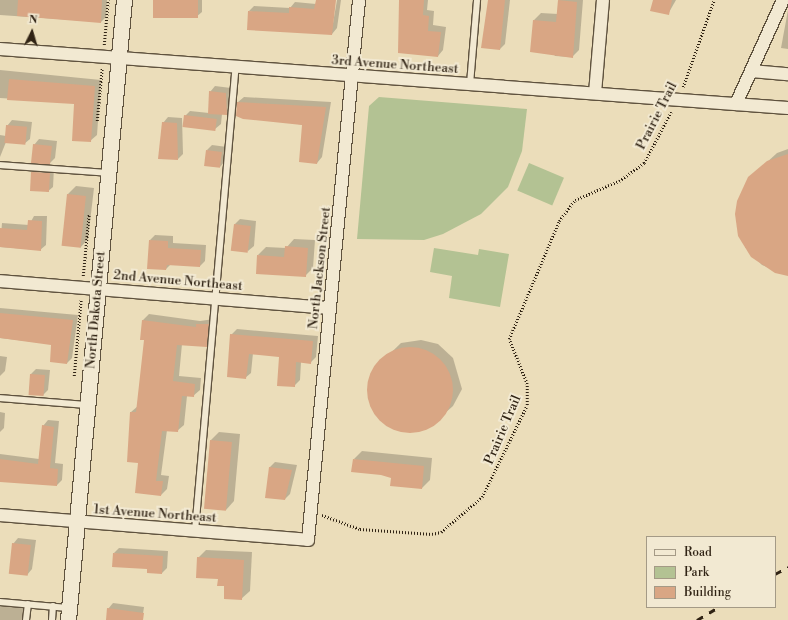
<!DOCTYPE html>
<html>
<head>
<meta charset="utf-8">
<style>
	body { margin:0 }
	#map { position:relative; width:788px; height:620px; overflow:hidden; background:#ebddba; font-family:"Libre Bodoni",serif }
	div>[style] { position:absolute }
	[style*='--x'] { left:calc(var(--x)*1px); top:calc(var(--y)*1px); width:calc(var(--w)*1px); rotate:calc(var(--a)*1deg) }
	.green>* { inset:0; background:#b3c293; transform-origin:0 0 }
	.shadow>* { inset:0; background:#0003 }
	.building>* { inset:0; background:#d9a684; transform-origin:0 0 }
	.round { border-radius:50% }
	.path>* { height:2.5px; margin-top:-1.25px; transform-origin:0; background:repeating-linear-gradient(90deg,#302314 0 1px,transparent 0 3px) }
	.roads { filter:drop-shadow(1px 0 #5f523e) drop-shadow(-1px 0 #5f523e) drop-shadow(0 1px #5f523e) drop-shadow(0 -1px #5f523e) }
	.service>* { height:6px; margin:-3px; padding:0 3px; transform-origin:3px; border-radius:3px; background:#f2e9d2 }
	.minor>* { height:12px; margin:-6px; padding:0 6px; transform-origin:6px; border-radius:6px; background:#f2e9d2 }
	.tertiary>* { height:15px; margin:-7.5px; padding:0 7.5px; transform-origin:7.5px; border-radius:7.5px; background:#f2e9d2 }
	.rail>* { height:3px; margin-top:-1.5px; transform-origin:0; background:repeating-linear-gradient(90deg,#302314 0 7px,transparent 0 14px) }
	span { translate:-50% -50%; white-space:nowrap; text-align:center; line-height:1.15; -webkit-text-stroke:4px #f2e9d2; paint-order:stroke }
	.street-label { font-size:13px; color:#302314 }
	.legend { position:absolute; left:646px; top:536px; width:130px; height:72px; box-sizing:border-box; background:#f2e9d2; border:1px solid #a49a86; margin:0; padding:5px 7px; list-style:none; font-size:12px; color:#302314 }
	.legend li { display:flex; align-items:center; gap:8px; height:20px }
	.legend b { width:20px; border:1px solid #a49a86 }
	.north { position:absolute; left:12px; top:12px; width:40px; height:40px; -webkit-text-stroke:3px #f2e9d2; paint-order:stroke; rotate:5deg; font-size:11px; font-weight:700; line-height:16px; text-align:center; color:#302314 }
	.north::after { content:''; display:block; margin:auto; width:14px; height:18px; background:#302314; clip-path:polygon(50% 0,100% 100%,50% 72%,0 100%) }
</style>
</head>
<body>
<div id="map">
	<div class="green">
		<i style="clip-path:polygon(379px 97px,527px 109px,522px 151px,508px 187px,481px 214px,443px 234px,424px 240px,357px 239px,369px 106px)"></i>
		<i style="left:529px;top:163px;width:38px;height:30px;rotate:23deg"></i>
		<i style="clip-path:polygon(434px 248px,478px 255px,479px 249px,509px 254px,500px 307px,449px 298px,452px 276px,430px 272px)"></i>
	</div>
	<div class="shadow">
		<i style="clip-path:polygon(0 0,107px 0,106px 17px,101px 22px,0 15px)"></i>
		<i style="clip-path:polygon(154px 0,202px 0,202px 12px,196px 17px)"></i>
		<i style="clip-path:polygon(317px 0,335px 0,332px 29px,337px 0,341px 0,337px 28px,332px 34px,249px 11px,254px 6px,290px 8px,295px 2px,316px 4px)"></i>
		<i style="clip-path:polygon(400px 0,428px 0,427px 10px,434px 11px,433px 25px,446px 27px,443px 50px,438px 56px)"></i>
		<i style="clip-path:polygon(489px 0,510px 0,505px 44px,500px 49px)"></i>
		<i style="clip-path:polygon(559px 0,583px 0,579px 50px,572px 57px,555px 56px,534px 20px,541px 13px,558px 14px)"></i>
		<i style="clip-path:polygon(654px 0,676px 0,668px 14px)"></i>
		<i style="clip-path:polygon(788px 10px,788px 49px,781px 48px)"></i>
		<i style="clip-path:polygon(0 70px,101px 80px,97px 135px,90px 141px,75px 103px,0 98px)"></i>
		<i style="clip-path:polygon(215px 86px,231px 88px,232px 109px,222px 114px,221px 124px,215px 129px,185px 116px,190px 111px,209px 113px,210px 92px)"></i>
		<i style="clip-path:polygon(244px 97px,331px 102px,322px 157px,317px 163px,304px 125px,237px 115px,238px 102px)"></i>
		<i style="clip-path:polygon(168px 117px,182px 118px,183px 154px,178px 159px,163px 123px)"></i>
		<i style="clip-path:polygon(12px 120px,32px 122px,30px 139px,24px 144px,6px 142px,0 157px,0 135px,6px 136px,7px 126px)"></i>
		<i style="clip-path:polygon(39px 139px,57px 141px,55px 158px,50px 163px,34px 145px)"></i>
		<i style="clip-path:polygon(212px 145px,227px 147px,225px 161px,220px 167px,207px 150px)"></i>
		<i style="clip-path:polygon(788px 149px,788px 275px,762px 265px,745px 247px,755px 173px,777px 153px)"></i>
		<i style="clip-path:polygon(37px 167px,54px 168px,53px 187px,47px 192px,32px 172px)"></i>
		<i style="clip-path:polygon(76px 186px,94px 188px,88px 239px,80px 248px,68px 194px)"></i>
		<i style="clip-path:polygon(34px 216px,47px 216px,46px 245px,40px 250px,0 247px,2px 223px,29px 225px)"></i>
		<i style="clip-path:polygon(240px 219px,256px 221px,254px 246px,248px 251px,235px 224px)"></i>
		<i style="clip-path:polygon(155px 235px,173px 236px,173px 243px,206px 245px,205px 261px,200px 266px,171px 264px,166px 269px,150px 240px)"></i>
		<i style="clip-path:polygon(294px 239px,315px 240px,313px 268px,305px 276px,258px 255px,266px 247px,286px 248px)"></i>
		<i style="clip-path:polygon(0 308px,78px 315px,72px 358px,67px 363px,52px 344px,0 338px)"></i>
		<i style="clip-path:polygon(149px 314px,200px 321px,214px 319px,212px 340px,206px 346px,182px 344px,179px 376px,201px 378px,200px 390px,193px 396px,187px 396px,184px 425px,177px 431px,167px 430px,161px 475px,169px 476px,167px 489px,161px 495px,139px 463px,131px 412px,138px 406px,145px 339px,143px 320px)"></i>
		<i style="clip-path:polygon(237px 329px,318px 336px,316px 357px,310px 363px,301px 362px,300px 380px,294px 386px,280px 356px,253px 353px,251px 373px,245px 378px,231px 335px)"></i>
		<i style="clip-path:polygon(421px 340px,438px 344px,453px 358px,462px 389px,453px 406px,428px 428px,408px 432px,390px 427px,377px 416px,368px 398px,372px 371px,401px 343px)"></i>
		<i style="clip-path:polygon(0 356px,7px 357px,5px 371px,0 376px)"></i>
		<i style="clip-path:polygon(36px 369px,50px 370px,48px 390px,43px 395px,29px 394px,31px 374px)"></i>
		<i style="clip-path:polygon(0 412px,5px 413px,4px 428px,0 432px)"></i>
		<i style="clip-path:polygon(48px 420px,59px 421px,55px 463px,63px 464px,62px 480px,57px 485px,0 480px,0 454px,39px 459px,43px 426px)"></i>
		<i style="clip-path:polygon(219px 432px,240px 434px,234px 501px,226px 510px,211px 440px)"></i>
		<i style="clip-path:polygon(362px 451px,432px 458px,430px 480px,422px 488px,392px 477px,354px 459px)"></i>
		<i style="clip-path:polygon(275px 462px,297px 465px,290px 494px,285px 499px,269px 468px)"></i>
		<i style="clip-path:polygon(18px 538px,36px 540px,32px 569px,27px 575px,13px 544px)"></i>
		<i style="clip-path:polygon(119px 548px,168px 551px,167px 568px,162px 573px,114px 553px)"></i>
		<i style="clip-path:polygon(206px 550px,252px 552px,250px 591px,241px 599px,198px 558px)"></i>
		<i style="clip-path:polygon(113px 603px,144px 607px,142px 620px,107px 620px,108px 609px)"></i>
		<i style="clip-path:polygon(0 605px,26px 608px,25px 620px,0 620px)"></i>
	</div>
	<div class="building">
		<i style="clip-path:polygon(18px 0,102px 0,101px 23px,17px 16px)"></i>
		<i style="left:153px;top:0;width:45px;height:18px"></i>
		<i style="clip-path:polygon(316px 0,336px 0,332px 35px,247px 30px,248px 11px,289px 13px,289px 7px,314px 9px)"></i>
		<i style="clip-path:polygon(399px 0,424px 0,423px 15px,429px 16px,428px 31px,441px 32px,438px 57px,398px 53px)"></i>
		<i style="clip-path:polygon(488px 0,505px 0,500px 50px,481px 48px)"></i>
		<i style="clip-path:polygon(558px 0,577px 2px,573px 58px,530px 52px,533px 20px,556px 22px)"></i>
		<i style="clip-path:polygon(653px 0,672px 0,669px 15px,650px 11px)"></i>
		<i style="clip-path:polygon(9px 79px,95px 86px,91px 142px,72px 141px,74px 104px,7px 100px)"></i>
		<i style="clip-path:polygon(209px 91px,226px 93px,227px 115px,208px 114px)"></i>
		<i style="clip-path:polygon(237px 102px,326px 107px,317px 164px,299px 162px,302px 125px,243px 119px,236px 116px)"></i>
		<i style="left:184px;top:115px;width:33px;height:12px;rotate:7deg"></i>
		<i style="clip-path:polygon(162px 122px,177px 123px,178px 160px,158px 159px)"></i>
		<i style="left:6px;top:125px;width:21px;height:18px;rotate:5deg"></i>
		<i style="left:33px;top:144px;width:19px;height:19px;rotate:6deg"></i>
		<i style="left:206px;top:150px;width:16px;height:16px;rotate:7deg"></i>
		<i style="clip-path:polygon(788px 154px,788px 276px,775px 273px,751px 257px,738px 236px,735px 214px,737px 201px,748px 177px,767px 161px)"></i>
		<i style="left:31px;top:172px;width:19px;height:19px;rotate:3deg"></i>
		<i style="left:67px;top:194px;width:19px;height:52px;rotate:6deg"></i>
		<i style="clip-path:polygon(28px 220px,42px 221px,41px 251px,0 247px,0 228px,27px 230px)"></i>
		<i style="left:234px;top:224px;width:17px;height:27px;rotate:7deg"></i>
		<i style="clip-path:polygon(149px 240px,168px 241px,168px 248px,201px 250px,200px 267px,167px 265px,166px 270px,147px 269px)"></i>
		<i style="clip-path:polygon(285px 246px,308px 248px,306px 277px,256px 274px,257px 255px,284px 257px)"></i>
		<i style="clip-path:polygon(0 313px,73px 320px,67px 364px,50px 362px,51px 345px,0 338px)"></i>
		<i style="clip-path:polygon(142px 320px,196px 327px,196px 324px,209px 324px,207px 347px,177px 345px,173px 381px,195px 384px,194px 397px,182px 396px,178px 432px,162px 431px,156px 481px,163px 481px,161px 496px,135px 493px,138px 463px,127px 462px,130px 412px,136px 412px,144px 340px,140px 340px)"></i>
		<i style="clip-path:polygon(230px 334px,313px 341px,311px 364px,296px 362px,295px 387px,277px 386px,279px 357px,249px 354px,246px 379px,227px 377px)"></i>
		<i class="round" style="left:367px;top:347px;width:86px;height:86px"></i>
		<i style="left:30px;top:374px;width:15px;height:21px;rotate:4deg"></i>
		<i style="clip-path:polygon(42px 425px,54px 427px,50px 468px,58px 469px,57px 486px,0 482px,0 459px,38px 464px)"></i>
		<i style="left:210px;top:440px;width:22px;height:69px;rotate:5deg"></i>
		<i style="clip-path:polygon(353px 459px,424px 466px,422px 489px,390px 486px,391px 478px,381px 475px,351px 472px)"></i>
		<i style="clip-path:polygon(269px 467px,292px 470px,285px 500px,265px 498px)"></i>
		<i style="left:12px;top:543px;width:19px;height:31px;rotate:6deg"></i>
		<i style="clip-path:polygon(113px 553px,163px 556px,162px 574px,147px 573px,147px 569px,112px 567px)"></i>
		<i style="clip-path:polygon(197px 557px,244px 560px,242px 600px,224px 599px,224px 586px,217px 586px,218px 579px,196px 578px)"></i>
		<i style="clip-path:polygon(107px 608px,144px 613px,143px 620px,106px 620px)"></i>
	</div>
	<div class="path">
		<i style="--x:104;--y:45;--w:45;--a:-84.9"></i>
		<i style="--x:683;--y:87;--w:92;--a:-70.4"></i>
		<i style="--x:97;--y:121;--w:53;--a:-84.6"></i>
		<i style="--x:83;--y:276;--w:62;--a:-84.5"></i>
		<i style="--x:74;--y:376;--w:77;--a:-84.8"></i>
		<i style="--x:322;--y:515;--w:40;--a:20.2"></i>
		<i style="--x:360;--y:529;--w:72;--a:4"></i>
		<i style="--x:432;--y:534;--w:9;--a:-13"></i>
		<i style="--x:441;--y:532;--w:54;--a:-40.5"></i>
		<i style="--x:482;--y:497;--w:102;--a:-63.9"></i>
		<i style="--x:527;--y:405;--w:21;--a:-90"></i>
		<i style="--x:527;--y:384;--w:48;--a:-111.8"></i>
		<i style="--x:509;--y:339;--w:128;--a:-67"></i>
		<i style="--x:559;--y:221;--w:26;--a:-53"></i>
		<i style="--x:575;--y:200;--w:48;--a:-23.4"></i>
		<i style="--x:619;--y:181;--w:31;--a:-36"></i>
		<i style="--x:644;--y:163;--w:58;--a:-62.1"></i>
	</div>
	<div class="roads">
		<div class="service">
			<i style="--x:470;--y:84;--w:84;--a:-85.2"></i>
			<i style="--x:0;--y:165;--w:108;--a:4.2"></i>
			<i style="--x:0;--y:398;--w:87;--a:4.6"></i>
			<i style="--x:195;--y:531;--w:466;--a:-85"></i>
			<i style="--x:0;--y:602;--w:68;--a:5"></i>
			<i style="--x:26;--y:620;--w:16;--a:-83"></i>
			<i style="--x:52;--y:620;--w:14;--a:-86"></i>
		</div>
		<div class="minor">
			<i style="--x:0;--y:49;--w:790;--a:4.28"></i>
			<i style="--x:751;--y:71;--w:37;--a:5"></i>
			<i style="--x:595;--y:93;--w:93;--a:-85.1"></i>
			<i style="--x:736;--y:104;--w:114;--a:-65.7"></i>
			<i style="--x:0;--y:281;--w:331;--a:4.7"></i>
			<i style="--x:0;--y:515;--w:309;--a:4.6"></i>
			<i style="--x:308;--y:540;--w:542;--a:-84.6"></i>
		</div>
		<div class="tertiary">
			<i style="--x:68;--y:620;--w:623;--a:-84.84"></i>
		</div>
	</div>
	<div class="rail">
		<i style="--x:775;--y:574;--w:15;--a:-28"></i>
		<i style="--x:697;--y:620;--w:26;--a:-31"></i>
	</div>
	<div class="street-label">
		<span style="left:395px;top:65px;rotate:4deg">3rd Avenue Northeast</span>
		<span style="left:657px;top:116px;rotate:-63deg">Prairie Trail</span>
		<span style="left:320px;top:268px;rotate:-84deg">North Jackson Street</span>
		<span style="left:178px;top:281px;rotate:5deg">2nd Avenue Northeast</span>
		<span style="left:96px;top:310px;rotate:-85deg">North Dakota Street</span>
		<span style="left:503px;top:430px;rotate:-67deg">Prairie Trail</span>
		<span style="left:155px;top:514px;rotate:4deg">1st Avenue Northeast</span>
	</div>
	<ul class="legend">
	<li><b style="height:5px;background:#f2e9d2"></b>Road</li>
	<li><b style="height:11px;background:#b3c293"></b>Park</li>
	<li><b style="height:11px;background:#d9a684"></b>Building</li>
	</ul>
	<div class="north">N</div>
</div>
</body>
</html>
